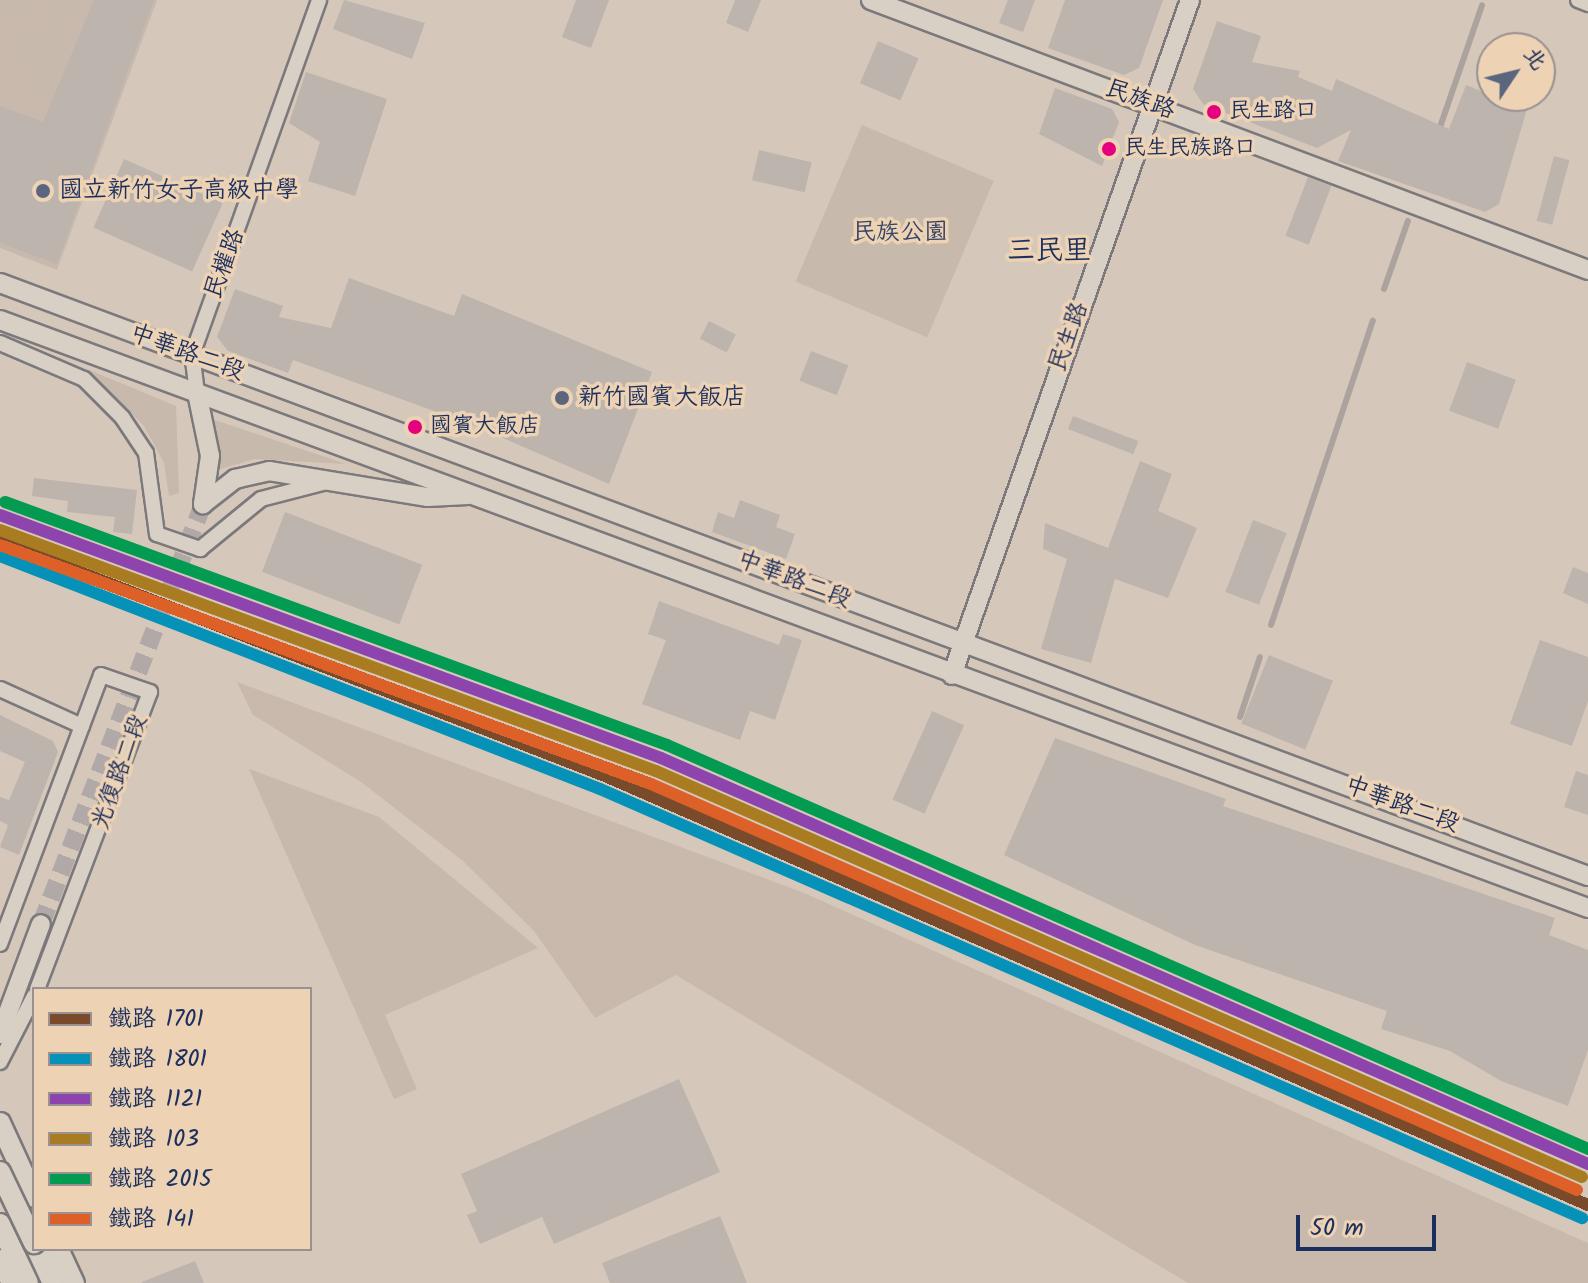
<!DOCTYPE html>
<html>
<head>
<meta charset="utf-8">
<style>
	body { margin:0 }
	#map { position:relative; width:1588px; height:1283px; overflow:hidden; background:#d5c8ba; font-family:Kalam,"LXGW WenKai TC",sans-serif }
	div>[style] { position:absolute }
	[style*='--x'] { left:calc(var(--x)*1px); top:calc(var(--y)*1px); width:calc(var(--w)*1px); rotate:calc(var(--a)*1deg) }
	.built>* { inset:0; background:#c8b9ac }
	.green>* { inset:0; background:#c7b9ab; transform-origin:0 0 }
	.round { border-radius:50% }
	.stream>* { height:6px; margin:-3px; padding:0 3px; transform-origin:3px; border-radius:3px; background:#aca29e }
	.building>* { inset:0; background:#bdb4ad; transform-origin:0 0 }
	.tertiary-tunnel>* { height:18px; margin-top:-9px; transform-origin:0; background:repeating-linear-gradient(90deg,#b0a9a8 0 18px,transparent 0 27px) }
	.roads { filter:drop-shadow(2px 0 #7b797b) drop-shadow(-2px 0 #7b797b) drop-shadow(0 2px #7b797b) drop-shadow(0 -2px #7b797b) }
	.minor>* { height:14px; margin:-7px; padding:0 7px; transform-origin:7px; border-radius:7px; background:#d9d0c5 }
	.tertiary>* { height:18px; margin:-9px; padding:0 9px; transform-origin:9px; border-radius:9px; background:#d9d0c5 }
	.secondary>* { height:20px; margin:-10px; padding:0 10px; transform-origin:10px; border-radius:10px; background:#d9d0c5 }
	.bridges { filter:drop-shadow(2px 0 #7b797b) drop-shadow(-2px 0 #7b797b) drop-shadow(0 2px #7b797b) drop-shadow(0 -2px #7b797b) }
	.secondary-bridge>* { height:20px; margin:-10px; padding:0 10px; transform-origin:10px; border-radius:10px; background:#d9d0c5 }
	.rail-1>* { height:12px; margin:-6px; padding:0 6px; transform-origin:6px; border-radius:6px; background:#7a4b2a }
	.rail-2>* { height:12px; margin:-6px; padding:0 6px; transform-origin:6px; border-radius:6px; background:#0591b8 }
	.rail-3>* { height:12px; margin:-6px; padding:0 6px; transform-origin:6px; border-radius:6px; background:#8e44ad }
	.rail-4>* { height:12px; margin:-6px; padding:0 6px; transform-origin:6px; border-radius:6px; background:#aa7c21 }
	.rail-5>* { height:12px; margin:-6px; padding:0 6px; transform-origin:6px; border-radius:6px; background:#039a52 }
	.rail-6>* { height:12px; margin:-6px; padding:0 6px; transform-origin:6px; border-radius:6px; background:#dc6028 }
	.dots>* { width:22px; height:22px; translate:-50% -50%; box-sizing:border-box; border:4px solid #edd2b4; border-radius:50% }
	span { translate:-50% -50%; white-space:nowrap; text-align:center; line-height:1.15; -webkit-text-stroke:7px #edd2b4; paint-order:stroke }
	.bus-label { font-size:22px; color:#1b2f5e }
	.left { translate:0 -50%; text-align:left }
	.street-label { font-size:24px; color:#1b2f5e }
	.poi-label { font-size:24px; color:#1b2f5e }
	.park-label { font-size:24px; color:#344368 }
	.quarter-label { font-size:28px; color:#1b2f5e }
	.legend { position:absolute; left:32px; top:987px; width:280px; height:264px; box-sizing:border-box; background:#edd2b4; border:2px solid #999192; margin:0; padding:10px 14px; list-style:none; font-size:24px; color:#1b2f5e }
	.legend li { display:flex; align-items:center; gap:16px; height:40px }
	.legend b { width:40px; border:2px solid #999192 }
	.north { position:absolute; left:1476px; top:32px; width:80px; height:80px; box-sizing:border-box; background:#edd2b4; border:2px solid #999192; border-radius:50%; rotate:55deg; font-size:22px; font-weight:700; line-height:32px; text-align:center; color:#1b2f5e }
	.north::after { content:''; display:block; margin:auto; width:28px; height:36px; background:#5c657e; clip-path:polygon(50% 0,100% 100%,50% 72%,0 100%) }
	.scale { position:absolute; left:1296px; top:1215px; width:140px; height:36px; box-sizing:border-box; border:4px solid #1b2f5e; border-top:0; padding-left:10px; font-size:24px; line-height:28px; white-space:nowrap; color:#1b2f5e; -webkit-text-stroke:6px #edd2b4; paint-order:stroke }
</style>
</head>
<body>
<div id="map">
	<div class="built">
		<i style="clip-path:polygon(0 0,157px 0,57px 270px,0 248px)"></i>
		<i style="clip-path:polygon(237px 682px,802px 892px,1588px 1243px,1588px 1283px,1188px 1283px,676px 975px,595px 1018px,534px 931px,463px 861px,361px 782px,253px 715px)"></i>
	</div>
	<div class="green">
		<i style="clip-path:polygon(0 0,79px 0,48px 96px,25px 88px,52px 4px,23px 14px,0 9px)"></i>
		<i class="round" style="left:9px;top:26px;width:32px;height:32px"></i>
		<i style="left:862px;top:125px;width:143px;height:170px;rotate:23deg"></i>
		<i style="clip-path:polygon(87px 369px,176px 406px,179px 493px,169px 496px,164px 463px,144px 426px)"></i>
		<i style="clip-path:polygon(209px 418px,346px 464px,255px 459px,217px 470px)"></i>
		<i style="clip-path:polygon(249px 769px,379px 817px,538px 948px,385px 1015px,417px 1089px,394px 1099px)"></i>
	</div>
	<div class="stream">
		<i style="--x:1438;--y:133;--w:135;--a:-71"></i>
		<i style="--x:1384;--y:289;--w:72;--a:-70.6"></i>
		<i style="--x:1271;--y:625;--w:321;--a:-71.5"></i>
		<i style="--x:1240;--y:717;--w:63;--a:-71.6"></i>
	</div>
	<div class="building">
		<i style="clip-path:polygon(94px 0,154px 0,57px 264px,0 243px,0 106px,43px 122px)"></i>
		<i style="clip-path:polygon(344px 0,425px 23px,412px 59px,333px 29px)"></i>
		<i style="clip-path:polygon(576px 0,609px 0,591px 48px,562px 37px)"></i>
		<i style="clip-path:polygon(735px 0,761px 0,748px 32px,726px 23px)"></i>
		<i style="clip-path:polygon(1008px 0,1035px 0,1023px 32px,999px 23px)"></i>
		<i style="clip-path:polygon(1065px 0,1163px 0,1139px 68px,1124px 75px,1048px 48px)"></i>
		<i style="clip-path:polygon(1217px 21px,1261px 36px,1252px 62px,1300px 71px,1298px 77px,1332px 91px,1336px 79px,1449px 129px,1466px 85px,1527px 109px,1499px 204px,1485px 212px,1338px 161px,1351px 130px,1317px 148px,1203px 104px,1193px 89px)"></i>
		<i style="left:878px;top:41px;width:44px;height:46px;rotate:23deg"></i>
		<i style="clip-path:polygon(306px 72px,387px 99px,355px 196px,308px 181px,320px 142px,289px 123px)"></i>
		<i style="clip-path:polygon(1055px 88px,1112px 109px,1119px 122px,1102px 166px,1039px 134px)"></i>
		<i style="left:759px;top:150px;width:54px;height:31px;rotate:13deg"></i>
		<i style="left:1554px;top:156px;width:16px;height:67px;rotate:15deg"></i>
		<i style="left:124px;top:159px;width:108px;height:75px;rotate:24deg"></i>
		<i style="left:1308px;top:177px;width:25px;height:63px;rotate:21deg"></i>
		<i style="clip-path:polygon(349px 278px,454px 316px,462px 294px,652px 372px,609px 484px,473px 425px,293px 360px,288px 373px,228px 351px,217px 337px,235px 289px,283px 306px,279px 317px,331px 328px)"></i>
		<i style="left:709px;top:321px;width:30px;height:20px;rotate:27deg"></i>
		<i style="left:811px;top:351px;width:40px;height:32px;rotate:21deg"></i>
		<i style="left:1467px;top:362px;width:52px;height:52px;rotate:20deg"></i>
		<i style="left:1073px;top:416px;width:70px;height:14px;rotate:21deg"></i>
		<i style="clip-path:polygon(1140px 461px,1172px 474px,1158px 511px,1197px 528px,1168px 598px,1115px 579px,1091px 663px,1041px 649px,1067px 559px,1043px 549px,1045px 523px,1108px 548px)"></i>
		<i style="clip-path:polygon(34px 478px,137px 490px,132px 534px,113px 532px,115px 517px,67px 512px,68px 501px,32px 496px)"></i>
		<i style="clip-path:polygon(740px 500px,780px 515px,776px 527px,795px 534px,786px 559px,712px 532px,718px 512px,734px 518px)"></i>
		<i style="left:285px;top:512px;width:147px;height:64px;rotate:21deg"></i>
		<i style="left:1253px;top:520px;width:36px;height:77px;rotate:21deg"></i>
		<i style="clip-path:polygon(1573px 567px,1588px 573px,1588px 604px,1563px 593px)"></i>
		<i style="clip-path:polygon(659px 601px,779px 645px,783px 634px,802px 640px,775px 720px,750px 711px,740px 740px,642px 704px,666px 640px,648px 634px)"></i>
		<i style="clip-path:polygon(1540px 640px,1588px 657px,1588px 701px,1572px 746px,1510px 724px)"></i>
		<i style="left:1269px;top:655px;width:69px;height:74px;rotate:22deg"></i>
		<i style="left:932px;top:711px;width:35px;height:97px;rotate:24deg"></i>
		<i style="clip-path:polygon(0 715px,53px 741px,58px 752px,19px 855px,0 847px,8px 825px,0 821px,0 797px,9px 800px,25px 762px,0 751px)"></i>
		<i style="clip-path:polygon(1055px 738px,1226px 799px,1223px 806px,1555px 918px,1549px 935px,1588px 950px,1588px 1050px,1568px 1106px,1501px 1081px,1450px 1051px,1381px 1029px,1387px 1011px,1195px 945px,1004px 855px)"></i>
		<i style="clip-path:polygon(1576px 771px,1588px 775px,1588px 815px,1564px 807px)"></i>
		<i style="clip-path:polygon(679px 1079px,720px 1172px,554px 1244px,542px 1217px,480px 1244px,467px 1215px,477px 1211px,461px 1174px)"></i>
		<i style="clip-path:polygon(720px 1216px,747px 1283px,610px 1283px,602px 1263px)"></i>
		<i style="clip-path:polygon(195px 1261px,204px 1283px,142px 1283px,142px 1282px)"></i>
	</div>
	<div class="tertiary-tunnel">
		<i style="--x:41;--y:924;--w:450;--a:-68.9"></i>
	</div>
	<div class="roads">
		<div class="minor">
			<i style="--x:1578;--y:0;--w:11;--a:22"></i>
			<i style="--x:0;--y:343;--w:91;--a:23.2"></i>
			<i style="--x:84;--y:379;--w:54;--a:45"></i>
			<i style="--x:122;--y:417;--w:43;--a:56.3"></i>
			<i style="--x:146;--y:453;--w:82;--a:82.3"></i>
			<i style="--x:157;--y:534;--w:46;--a:19.2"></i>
			<i style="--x:200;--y:549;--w:79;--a:-39.3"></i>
			<i style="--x:261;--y:499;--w:64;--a:-14.5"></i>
			<i style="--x:197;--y:393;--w:38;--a:-97"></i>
			<i style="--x:192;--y:355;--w:377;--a:-70.3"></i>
			<i style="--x:0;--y:689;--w:90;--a:24.3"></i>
			<i style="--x:0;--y:944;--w:287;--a:-69.4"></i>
			<i style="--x:101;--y:675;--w:52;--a:19.1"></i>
			<i style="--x:150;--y:692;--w:318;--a:110.8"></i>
			<i style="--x:0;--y:1062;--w:74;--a:-62.7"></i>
		</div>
		<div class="tertiary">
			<i style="--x:871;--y:0;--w:766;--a:20.63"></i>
			<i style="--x:0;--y:283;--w:1695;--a:20.48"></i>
			<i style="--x:0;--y:320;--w:1693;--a:20.32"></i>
			<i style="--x:197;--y:393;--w:64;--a:78.3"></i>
			<i style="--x:210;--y:456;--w:49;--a:98.3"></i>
			<i style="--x:203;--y:504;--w:41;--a:-38"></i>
			<i style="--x:235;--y:479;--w:35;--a:-13"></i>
			<i style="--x:269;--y:471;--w:161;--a:9.3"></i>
			<i style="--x:428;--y:497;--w:40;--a:-2.9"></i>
			<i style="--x:952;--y:675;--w:716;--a:-70.58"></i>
			<i style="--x:0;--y:1034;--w:117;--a:-69.6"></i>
		</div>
		<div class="secondary">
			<i style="--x:0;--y:1123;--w:81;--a:65.3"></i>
			<i style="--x:0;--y:1224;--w:65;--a:64.6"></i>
			<i style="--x:37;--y:1249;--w:38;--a:65"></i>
			<i style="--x:58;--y:1249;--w:38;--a:65"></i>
			<i style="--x:0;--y:1260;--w:26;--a:62"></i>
		</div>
	</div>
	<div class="bridges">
		<div class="secondary-bridge">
			<i style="--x:0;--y:1172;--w:79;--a:64.4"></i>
		</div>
	</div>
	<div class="rail-1">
		<i style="--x:0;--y:541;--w:649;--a:21.23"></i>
		<i style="--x:605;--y:776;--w:1073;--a:23.58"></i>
	</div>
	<div class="rail-2">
		<i style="--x:0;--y:556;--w:644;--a:21.22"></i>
		<i style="--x:600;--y:789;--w:1072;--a:23.6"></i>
	</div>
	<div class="rail-3">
		<i style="--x:0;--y:515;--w:704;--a:20.18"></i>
		<i style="--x:661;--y:758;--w:1012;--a:23.65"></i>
	</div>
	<div class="rail-4">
		<i style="--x:0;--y:530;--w:699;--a:20.17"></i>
		<i style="--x:656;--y:771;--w:1011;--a:23.67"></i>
	</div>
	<div class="rail-5">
		<i style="--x:5;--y:502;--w:705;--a:20.16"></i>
		<i style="--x:667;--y:745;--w:1006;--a:23.68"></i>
	</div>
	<div class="rail-6">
		<i style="--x:0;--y:545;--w:693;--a:20.16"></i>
		<i style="--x:651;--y:784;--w:1011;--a:23.67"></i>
	</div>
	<div class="dots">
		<i style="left:1214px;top:112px;background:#e5007d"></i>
		<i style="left:1109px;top:149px;background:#e5007d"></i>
		<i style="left:43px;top:191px;background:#5c657e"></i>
		<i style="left:562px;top:398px;background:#5c657e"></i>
		<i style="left:415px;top:427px;background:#e5007d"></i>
	</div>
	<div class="bus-label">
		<span class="left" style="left:1229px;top:112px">民生路口</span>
		<span class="left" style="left:1124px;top:149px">民生民族路口</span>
		<span class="left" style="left:430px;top:427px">國賓大飯店</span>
	</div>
	<div class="street-label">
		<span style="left:1140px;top:100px;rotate:20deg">民族路</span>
		<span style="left:225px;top:264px;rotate:-70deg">民權路</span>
		<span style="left:1069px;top:337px;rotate:-70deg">民生路</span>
		<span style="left:187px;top:353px;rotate:20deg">中華路二段</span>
		<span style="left:794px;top:580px;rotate:21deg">中華路二段</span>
		<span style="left:120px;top:772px;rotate:-70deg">光復路二段</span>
		<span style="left:1402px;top:805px;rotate:20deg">中華路二段</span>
	</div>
	<div class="poi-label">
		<span class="left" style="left:59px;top:191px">國立新竹女子高級中學</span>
		<span class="left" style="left:578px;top:398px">新竹國賓大飯店</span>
	</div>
	<div class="park-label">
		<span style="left:900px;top:233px">民族公園</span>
	</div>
	<div class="quarter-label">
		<span style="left:1049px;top:252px">三民里</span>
	</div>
	<ul class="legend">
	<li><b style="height:10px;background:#7a4b2a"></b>鐵路 1701</li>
	<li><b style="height:10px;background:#0591b8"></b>鐵路 1801</li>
	<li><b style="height:10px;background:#8e44ad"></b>鐵路 1121</li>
	<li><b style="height:10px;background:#aa7c21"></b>鐵路 103</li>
	<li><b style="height:10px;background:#039a52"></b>鐵路 2015</li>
	<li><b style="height:10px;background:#dc6028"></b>鐵路 141</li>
	</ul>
	<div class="north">北</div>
	<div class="scale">50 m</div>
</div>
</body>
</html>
